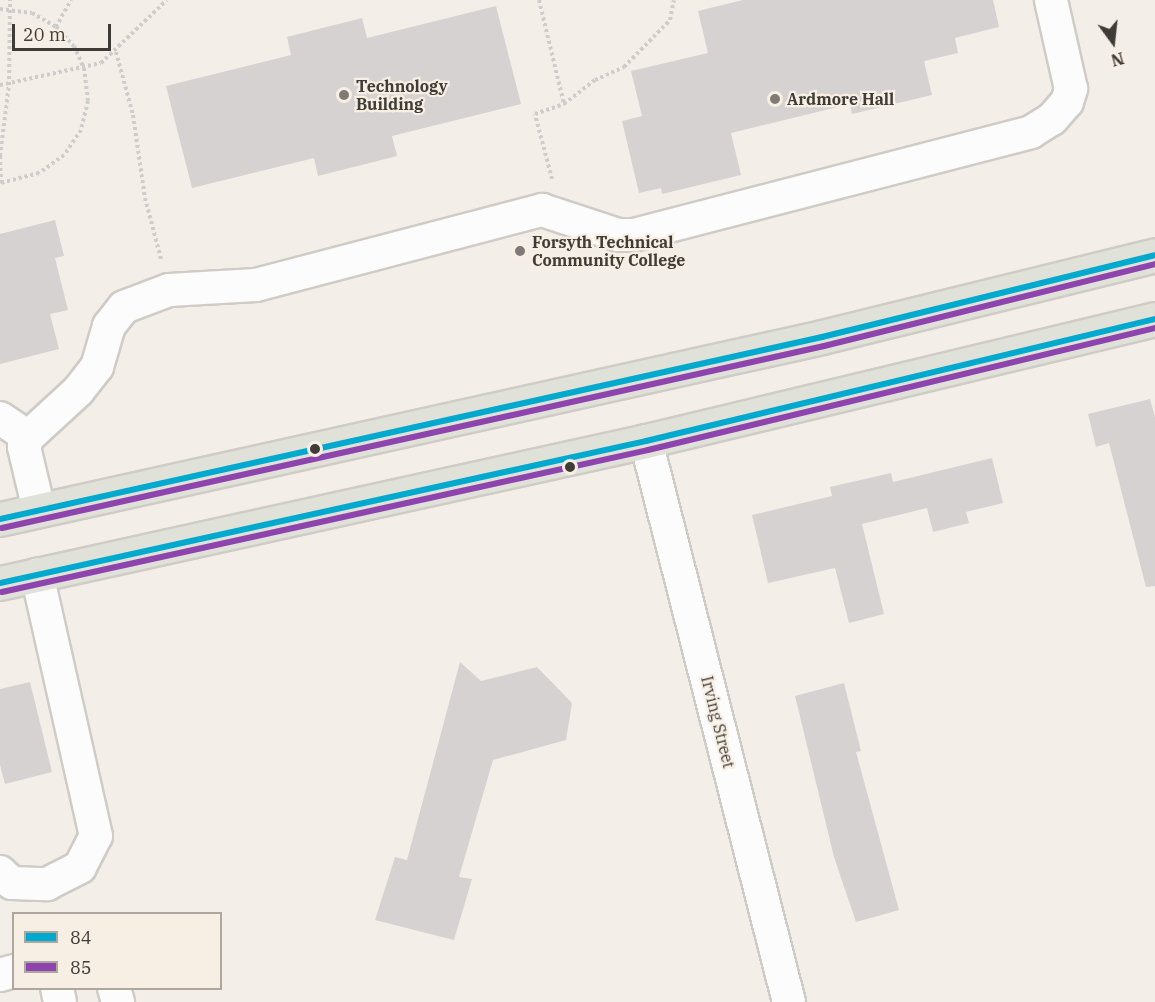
<!DOCTYPE html>
<html>
<head>
<meta charset="utf-8">
<style>
	body { margin:0 }
	#map { position:relative; width:1155px; height:1002px; overflow:hidden; background:#f4eee8; font-family:"IBM Plex Serif",serif }
	div>[style] { position:absolute }
	[style*='--x'] { left:calc(var(--x)*1px); top:calc(var(--y)*1px); width:calc(var(--w)*1px); rotate:calc(var(--a)*1deg) }
	.building>* { inset:0; background:#d6d2d1 }
	.path>* { height:4px; margin-top:-2px; transform-origin:0; background:repeating-linear-gradient(90deg,#cfcdcb 0 3px,transparent 0 6px) }
	.roads { filter:drop-shadow(2px 0 #cfcbc6) drop-shadow(-2px 0 #cfcbc6) drop-shadow(0 2px #cfcbc6) drop-shadow(0 -2px #cfcbc6) }
	.minor>* { height:32px; margin:-16px; padding:0 16px; transform-origin:16px; border-radius:16px; background:#fdfcfc }
	.major>* { height:33px; margin:-16.5px; padding:0 16.5px; transform-origin:16.5px; border-radius:16.5px; background:#e0e1d8 }
	.bus-1>* { height:6px; margin:-3px; padding:0 3px; transform-origin:3px; border-radius:3px; background:#00a9ce }
	.bus-2>* { height:6px; margin:-3px; padding:0 3px; transform-origin:3px; border-radius:3px; background:#8e44ad }
	.dots>* { width:16px; height:16px; translate:-50% -50%; box-sizing:border-box; border:3px solid #f8efe4; border-radius:50% }
	span { translate:-50% -50%; white-space:nowrap; text-align:center; line-height:1.15; -webkit-text-stroke:4.5px #f8efe4; paint-order:stroke }
	.poi-label { font-size:16px; color:#3f3b37; font-weight:700 }
	.left { translate:0 -50%; text-align:left }
	.street-label { font-size:16px; color:#3f3b37 }
	.legend { position:absolute; left:12px; top:912px; width:210px; height:78px; box-sizing:border-box; background:#f8efe4; border:2px solid #aea79f; margin:0; padding:8px 10px; list-style:none; font-size:18px; color:#3f3b37 }
	.legend li { display:flex; align-items:center; gap:12px; height:30px }
	.legend b { width:30px; border:2px solid #aea79f }
	.north { position:absolute; left:1083px; top:12px; width:60px; height:60px; -webkit-text-stroke:4px #f8efe4; paint-order:stroke; rotate:165deg; font-size:16px; font-weight:700; line-height:24px; text-align:center; color:#3f3b37 }
	.north::after { content:''; display:block; margin:auto; width:21px; height:27px; background:#3f3b37; clip-path:polygon(50% 0,100% 100%,50% 72%,0 100%) }
	.scale { position:absolute; left:12px; top:24px; width:99px; height:27px; box-sizing:border-box; border:3px solid #3f3b37; border-top:0; padding-left:8px; font-size:18px; line-height:21px; white-space:nowrap; color:#3f3b37; -webkit-text-stroke:4px #f8efe4; paint-order:stroke }
</style>
</head>
<body>
<div id="map">
	<div class="building">
		<i style="clip-path:polygon(743px 0,993px 0,999px 27px,955px 38px,958px 53px,924px 61px,932px 95px,852px 114px,850px 104px,731px 133px,741px 175px,662px 194px,661px 188px,639px 193px,622px 121px,642px 116px,631px 71px,708px 53px,698px 11px)"></i>
		<i style="clip-path:polygon(496px 6px,521px 104px,392px 136px,397px 156px,318px 176px,314px 158px,192px 188px,166px 86px,291px 55px,287px 37px,362px 18px,367px 38px)"></i>
		<i style="clip-path:polygon(55px 220px,64px 256px,55px 258px,68px 310px,50px 314px,59px 349px,0 364px,0 234px)"></i>
		<i style="clip-path:polygon(1150px 399px,1155px 417px,1155px 586px,1146px 587px,1109px 443px,1096px 447px,1088px 414px)"></i>
		<i style="clip-path:polygon(992px 458px,1003px 503px,966px 512px,969px 523px,933px 532px,927px 508px,862px 524px,884px 614px,849px 623px,835px 568px,768px 583px,752px 515px,832px 496px,830px 487px,891px 473px,893px 482px)"></i>
		<i style="clip-path:polygon(460px 662px,481px 681px,537px 667px,572px 703px,566px 740px,493px 760px,459px 877px,472px 879px,454px 940px,375px 920px,395px 857px,407px 860px)"></i>
		<i style="clip-path:polygon(30px 682px,52px 772px,5px 784px,0 765px,0 689px)"></i>
		<i style="clip-path:polygon(844px 683px,861px 751px,856px 752px,899px 910px,856px 922px,834px 857px,795px 696px)"></i>
	</div>
	<div class="path">
		<i style="--x:539;--y:0;--w:107;--a:76.5"></i>
		<i style="--x:0;--y:9;--w:32;--a:7"></i>
		<i style="--x:32;--y:13;--w:28;--a:30"></i>
		<i style="--x:56;--y:27;--w:26;--a:47"></i>
		<i style="--x:74;--y:46;--w:24;--a:66"></i>
		<i style="--x:84;--y:68;--w:33;--a:83"></i>
		<i style="--x:88;--y:101;--w:30;--a:104"></i>
		<i style="--x:81;--y:130;--w:30;--a:124"></i>
		<i style="--x:64;--y:155;--w:31;--a:144"></i>
		<i style="--x:39;--y:173;--w:40;--a:165.6"></i>
		<i style="--x:56;--y:27;--w:31;--a:-61"></i>
		<i style="--x:116;--y:52;--w:65;--a:74.9"></i>
		<i style="--x:133;--y:115;--w:84;--a:81.8"></i>
		<i style="--x:145;--y:198;--w:63;--a:75.3"></i>
		<i style="--x:0;--y:85;--w:103;--a:-12.3"></i>
		<i style="--x:101;--y:63;--w:91;--a:-43.7"></i>
		<i style="--x:552;--y:179;--w:67;--a:-104.7"></i>
		<i style="--x:535;--y:114;--w:31;--a:-19"></i>
		<i style="--x:564;--y:104;--w:39;--a:-38"></i>
		<i style="--x:595;--y:80;--w:32;--a:-24"></i>
		<i style="--x:624;--y:67;--w:66;--a:-45.6"></i>
		<i style="--x:670;--y:20;--w:20;--a:-79"></i>
		<i style="--x:1;--y:183;--w:27;--a:-92"></i>
		<i style="--x:0;--y:156;--w:72;--a:-82.8"></i>
		<i style="--x:9;--y:85;--w:85;--a:-89.3"></i>
	</div>
	<div class="roads">
		<div class="minor">
			<i style="--x:0;--y:418;--w:34;--a:34"></i>
			<i style="--x:646;--y:441;--w:579;--a:75.7"></i>
			<i style="--x:39;--y:510;--w:65;--a:-103.4"></i>
			<i style="--x:24;--y:447;--w:11;--a:-68"></i>
			<i style="--x:28;--y:437;--w:68;--a:-42.6"></i>
			<i style="--x:78;--y:391;--w:31;--a:-52"></i>
			<i style="--x:97;--y:367;--w:43;--a:-73.7"></i>
			<i style="--x:109;--y:326;--w:24;--a:-52"></i>
			<i style="--x:124;--y:307;--w:48;--a:-20.7"></i>
			<i style="--x:169;--y:290;--w:87;--a:-3.3"></i>
			<i style="--x:256;--y:285;--w:296;--a:-14.7"></i>
			<i style="--x:542;--y:210;--w:80;--a:18.2"></i>
			<i style="--x:618;--y:235;--w:16;--a:0"></i>
			<i style="--x:634;--y:235;--w:410;--a:-14.5"></i>
			<i style="--x:1031;--y:132;--w:25;--a:-32"></i>
			<i style="--x:1052;--y:119;--w:23;--a:-49"></i>
			<i style="--x:1067;--y:102;--w:14;--a:-73"></i>
			<i style="--x:1071;--y:89;--w:91;--a:-102.7"></i>
			<i style="--x:0;--y:872;--w:16;--a:43"></i>
			<i style="--x:12;--y:883;--w:35;--a:2"></i>
			<i style="--x:47;--y:884;--w:37;--a:-27"></i>
			<i style="--x:80;--y:867;--w:35;--a:-63"></i>
			<i style="--x:96;--y:836;--w:268;--a:-102.7"></i>
			<i style="--x:0;--y:975;--w:15;--a:-16"></i>
			<i style="--x:57;--y:988;--w:14;--a:78"></i>
			<i style="--x:114;--y:988;--w:15;--a:74"></i>
		</div>
		<div class="major">
			<i style="--x:0;--y:519;--w:842;--a:-12.48"></i>
			<i style="--x:822;--y:337;--w:343;--a:-13.8"></i>
			<i style="--x:0;--y:583;--w:661;--a:-12.4"></i>
			<i style="--x:646;--y:441;--w:523;--a:-13.48"></i>
		</div>
	</div>
	<div class="bus-1">
		<i style="--x:0;--y:519;--w:842;--a:-12.48"></i>
		<i style="--x:822;--y:337;--w:343;--a:-13.8"></i>
		<i style="--x:0;--y:583;--w:661;--a:-12.4"></i>
		<i style="--x:646;--y:441;--w:523;--a:-13.48"></i>
	</div>
	<div class="bus-2">
		<i style="--x:2;--y:528;--w:842;--a:-12.48"></i>
		<i style="--x:824;--y:346;--w:341;--a:-13.9"></i>
		<i style="--x:2;--y:592;--w:661;--a:-12.4"></i>
		<i style="--x:648;--y:450;--w:521;--a:-13.53"></i>
	</div>
	<div class="dots">
		<i style="left:344px;top:95px;background:#7e7a75"></i>
		<i style="left:775px;top:99px;background:#7e7a75"></i>
		<i style="left:520px;top:251px;background:#7e7a75"></i>
		<i style="left:315px;top:449px;background:#3f3b37"></i>
		<i style="left:570px;top:467px;background:#3f3b37"></i>
	</div>
	<div class="poi-label">
		<span class="left" style="left:356px;top:95px">Technology<br>Building</span>
		<span class="left" style="left:787px;top:99px">Ardmore Hall</span>
		<span class="left" style="left:532px;top:251px">Forsyth Technical<br>Community College</span>
	</div>
	<div class="street-label">
		<span style="left:718px;top:722px;rotate:76deg">Irving Street</span>
	</div>
	<ul class="legend">
	<li><b style="height:8px;background:#00a9ce"></b>84</li>
	<li><b style="height:8px;background:#8e44ad"></b>85</li>
	</ul>
	<div class="north">N</div>
	<div class="scale">20 m</div>
</div>
</body>
</html>
